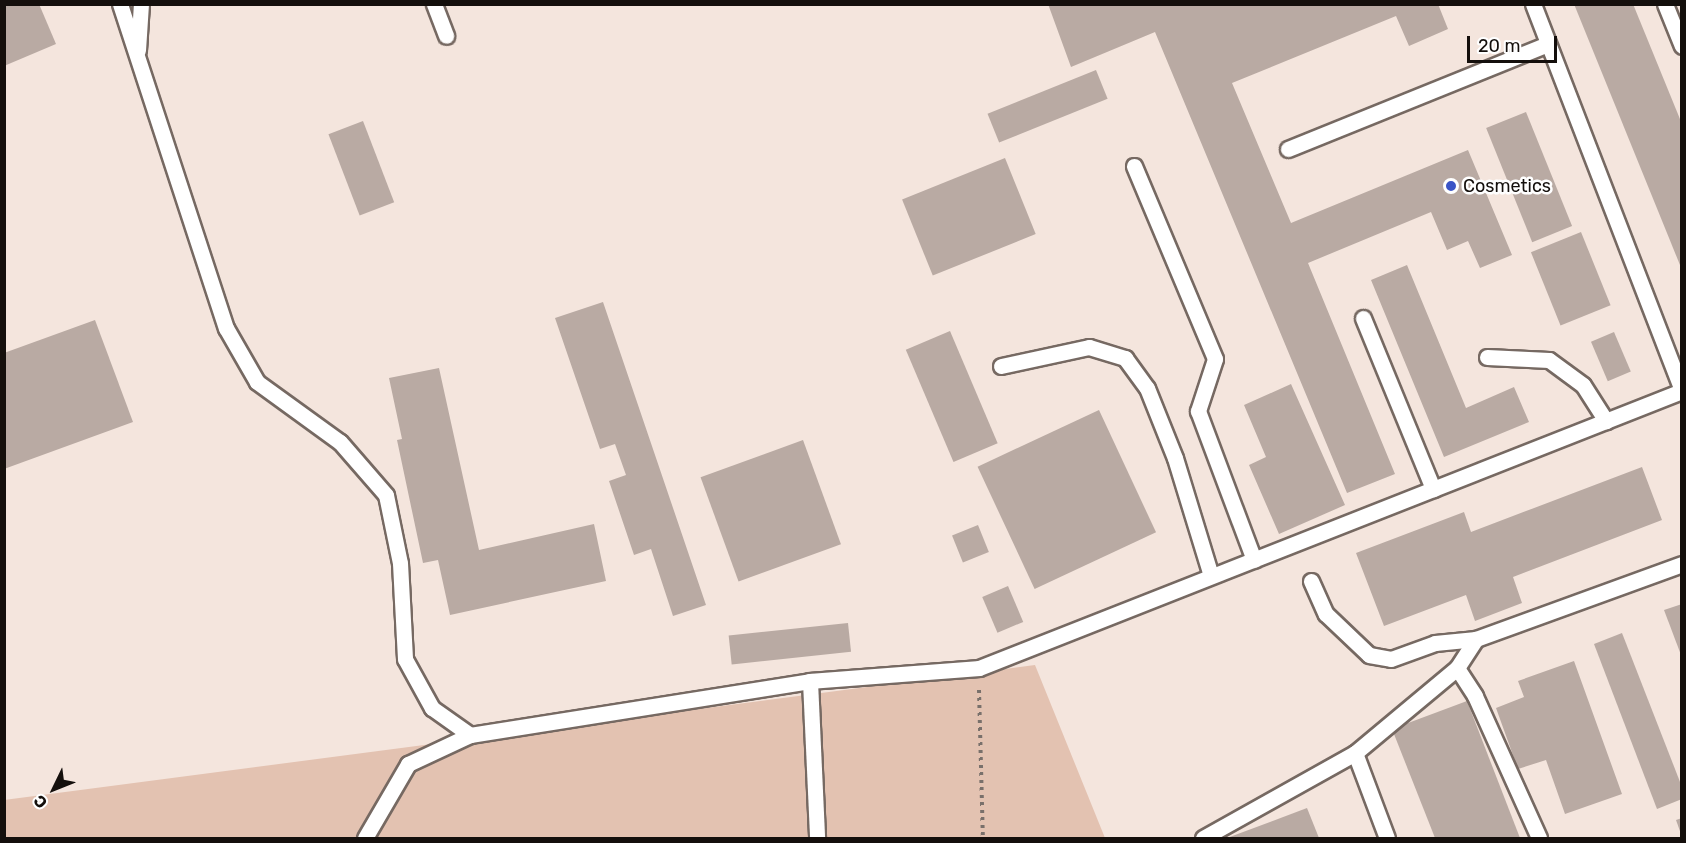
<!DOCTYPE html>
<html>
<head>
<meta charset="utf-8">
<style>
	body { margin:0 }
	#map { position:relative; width:1686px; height:843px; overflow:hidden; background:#f4e5dd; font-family:Rubik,sans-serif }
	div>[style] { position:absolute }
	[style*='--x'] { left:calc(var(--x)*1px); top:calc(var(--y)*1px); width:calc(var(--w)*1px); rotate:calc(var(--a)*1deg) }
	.green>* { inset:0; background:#e3c2b1 }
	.building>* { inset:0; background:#b9aaa3; transform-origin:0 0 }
	.path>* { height:4px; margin-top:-2px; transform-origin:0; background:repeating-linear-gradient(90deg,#79706b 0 3px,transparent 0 7.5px) }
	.roads { filter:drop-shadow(2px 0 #766962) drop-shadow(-2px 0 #766962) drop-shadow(0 2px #766962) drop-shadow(0 -2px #766962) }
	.service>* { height:15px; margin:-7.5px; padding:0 7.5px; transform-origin:7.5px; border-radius:7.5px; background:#fff }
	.dots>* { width:16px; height:16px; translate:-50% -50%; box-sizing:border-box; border:3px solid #fff; border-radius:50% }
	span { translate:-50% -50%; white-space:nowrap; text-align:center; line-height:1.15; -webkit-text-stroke:5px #fff; paint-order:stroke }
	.poi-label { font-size:18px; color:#140f0c }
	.left { translate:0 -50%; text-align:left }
	.frame { position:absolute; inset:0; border:6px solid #140f0c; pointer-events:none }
	.north { position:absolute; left:24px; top:759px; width:60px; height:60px; -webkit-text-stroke:4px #fff; paint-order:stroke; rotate:227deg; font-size:16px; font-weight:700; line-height:24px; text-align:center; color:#140f0c }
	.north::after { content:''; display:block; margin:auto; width:21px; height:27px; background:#140f0c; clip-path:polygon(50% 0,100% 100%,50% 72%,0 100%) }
	.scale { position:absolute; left:1467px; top:36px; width:90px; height:27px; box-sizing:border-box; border:3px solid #140f0c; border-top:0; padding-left:8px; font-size:18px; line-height:21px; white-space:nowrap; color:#140f0c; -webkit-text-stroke:4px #fff; paint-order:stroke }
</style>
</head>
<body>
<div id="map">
	<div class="green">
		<i style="clip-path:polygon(1035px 665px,1105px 838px,5px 838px,4px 800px)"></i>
	</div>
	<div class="building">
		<i style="clip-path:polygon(6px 4px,39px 4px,56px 44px,4px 66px)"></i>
		<i style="clip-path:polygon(1048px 4px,1438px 4px,1448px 29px,1409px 46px,1396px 16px,1232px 83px,1291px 223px,1468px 150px,1512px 255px,1480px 268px,1468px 241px,1447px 250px,1431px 212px,1308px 263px,1395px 474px,1347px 493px,1155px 32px,1071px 67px)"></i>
		<i style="clip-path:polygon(1574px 4px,1633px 4px,1682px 124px,1682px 270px)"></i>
		<i style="left:1096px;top:70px;width:31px;height:117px;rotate:68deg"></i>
		<i style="left:1526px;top:112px;width:123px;height:43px;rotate:68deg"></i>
		<i style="left:363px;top:121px;width:87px;height:37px;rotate:69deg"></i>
		<i style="left:1005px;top:158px;width:82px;height:111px;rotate:68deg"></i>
		<i style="left:1581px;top:232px;width:79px;height:54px;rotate:68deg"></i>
		<i style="clip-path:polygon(1407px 265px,1466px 408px,1514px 387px,1529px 422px,1444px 457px,1371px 280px)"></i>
		<i style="clip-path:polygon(603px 302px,706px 605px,673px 616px,651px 549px,634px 555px,609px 481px,626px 475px,615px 444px,600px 449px,555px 318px)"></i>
		<i style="clip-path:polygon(95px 320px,133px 422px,4px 469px,4px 353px)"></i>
		<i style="left:950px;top:331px;width:122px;height:48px;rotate:67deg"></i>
		<i style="left:1614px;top:332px;width:43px;height:25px;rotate:67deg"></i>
		<i style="clip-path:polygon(439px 368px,479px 550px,594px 524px,606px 581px,450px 615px,438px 560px,423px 563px,397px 440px,402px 439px,389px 378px)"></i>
		<i style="clip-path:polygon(1291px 384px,1345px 505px,1279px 534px,1249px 465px,1266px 457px,1244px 405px)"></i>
		<i style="left:1099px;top:410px;width:135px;height:134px;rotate:65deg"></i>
		<i style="left:803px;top:440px;width:111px;height:109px;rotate:70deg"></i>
		<i style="clip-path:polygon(1642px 467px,1662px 520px,1513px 577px,1522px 603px,1475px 621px,1466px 595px,1384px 626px,1356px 553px,1464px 512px,1471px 532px)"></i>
		<i style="left:978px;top:525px;width:29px;height:28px;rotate:68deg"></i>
		<i style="left:1008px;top:586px;width:39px;height:28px;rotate:67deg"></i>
		<i style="clip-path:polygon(1682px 604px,1682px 655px,1681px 655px,1664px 610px)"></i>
		<i style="left:848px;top:623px;width:29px;height:120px;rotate:84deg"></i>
		<i style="clip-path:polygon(1622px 633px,1682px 787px,1682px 799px,1657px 809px,1594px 644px)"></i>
		<i style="clip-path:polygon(1574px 661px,1622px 794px,1565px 814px,1546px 760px,1518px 769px,1496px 708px,1524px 697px,1518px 681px)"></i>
		<i style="clip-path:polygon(1467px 701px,1520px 838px,1435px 838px,1392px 729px)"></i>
		<i style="clip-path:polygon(1307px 808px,1319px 838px,1227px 838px)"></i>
		<i style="clip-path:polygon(1682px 818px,1682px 834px,1681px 834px,1676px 820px)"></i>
	</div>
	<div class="path">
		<i style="--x:979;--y:690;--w:148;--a:88.5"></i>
	</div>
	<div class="roads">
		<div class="service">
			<i style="--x:120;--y:4;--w:341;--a:71.9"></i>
			<i style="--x:226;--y:328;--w:62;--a:60.1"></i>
			<i style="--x:257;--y:382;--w:102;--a:35.9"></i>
			<i style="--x:340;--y:442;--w:70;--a:49"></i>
			<i style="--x:386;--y:495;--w:69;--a:78.4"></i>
			<i style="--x:400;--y:563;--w:96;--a:87"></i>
			<i style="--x:405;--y:659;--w:56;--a:61.1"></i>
			<i style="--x:432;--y:708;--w:47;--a:35.4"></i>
			<i style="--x:470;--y:735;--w:344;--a:-9"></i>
			<i style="--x:810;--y:681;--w:169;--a:-4.4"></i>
			<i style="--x:979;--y:668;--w:756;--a:-21.51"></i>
			<i style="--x:434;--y:4;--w:34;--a:69"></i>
			<i style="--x:1533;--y:4;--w:415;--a:68.9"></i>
			<i style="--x:1665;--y:4;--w:45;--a:68"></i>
			<i style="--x:138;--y:50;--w:46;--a:-86.3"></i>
			<i style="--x:1288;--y:149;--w:280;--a:-22"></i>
			<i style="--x:1134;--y:166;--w:209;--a:67.2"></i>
			<i style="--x:1215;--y:359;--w:55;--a:108.1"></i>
			<i style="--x:1198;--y:411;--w:159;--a:69.4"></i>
			<i style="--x:1363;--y:318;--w:185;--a:67.7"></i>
			<i style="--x:1487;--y:357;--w:62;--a:2.8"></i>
			<i style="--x:1549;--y:360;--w:42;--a:36.3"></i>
			<i style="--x:1583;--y:385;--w:43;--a:57.4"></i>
			<i style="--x:1001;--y:366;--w:90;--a:-12.2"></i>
			<i style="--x:1089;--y:347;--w:38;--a:17"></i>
			<i style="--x:1125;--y:358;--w:37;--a:54"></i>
			<i style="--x:1147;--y:388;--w:75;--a:68.2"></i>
			<i style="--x:1175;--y:458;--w:123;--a:73"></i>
			<i style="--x:1311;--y:581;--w:36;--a:66"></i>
			<i style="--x:1326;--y:614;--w:59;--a:43.6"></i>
			<i style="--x:1369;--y:655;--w:22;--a:10"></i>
			<i style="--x:1391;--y:659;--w:47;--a:-20"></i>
			<i style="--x:1435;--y:643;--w:41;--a:-5.6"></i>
			<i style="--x:1476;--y:639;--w:219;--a:-20"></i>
			<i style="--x:1457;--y:668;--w:33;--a:57"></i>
			<i style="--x:1475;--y:696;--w:156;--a:65.7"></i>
			<i style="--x:810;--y:681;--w:157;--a:87.4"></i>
			<i style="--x:1355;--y:753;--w:91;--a:69.4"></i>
			<i style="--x:365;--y:838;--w:86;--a:-59.8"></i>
			<i style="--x:408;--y:764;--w:68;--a:-25.1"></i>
			<i style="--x:1203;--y:838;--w:174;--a:-29.2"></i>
			<i style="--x:1355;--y:753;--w:133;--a:-39.8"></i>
			<i style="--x:1457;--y:668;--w:35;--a:-57"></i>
		</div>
	</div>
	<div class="dots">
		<i style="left:1451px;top:186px;background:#3a54c6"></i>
	</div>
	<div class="poi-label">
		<span class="left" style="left:1463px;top:186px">Cosmetics</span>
	</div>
	<div class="frame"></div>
	<div class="north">С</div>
	<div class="scale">20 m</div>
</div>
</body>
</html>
